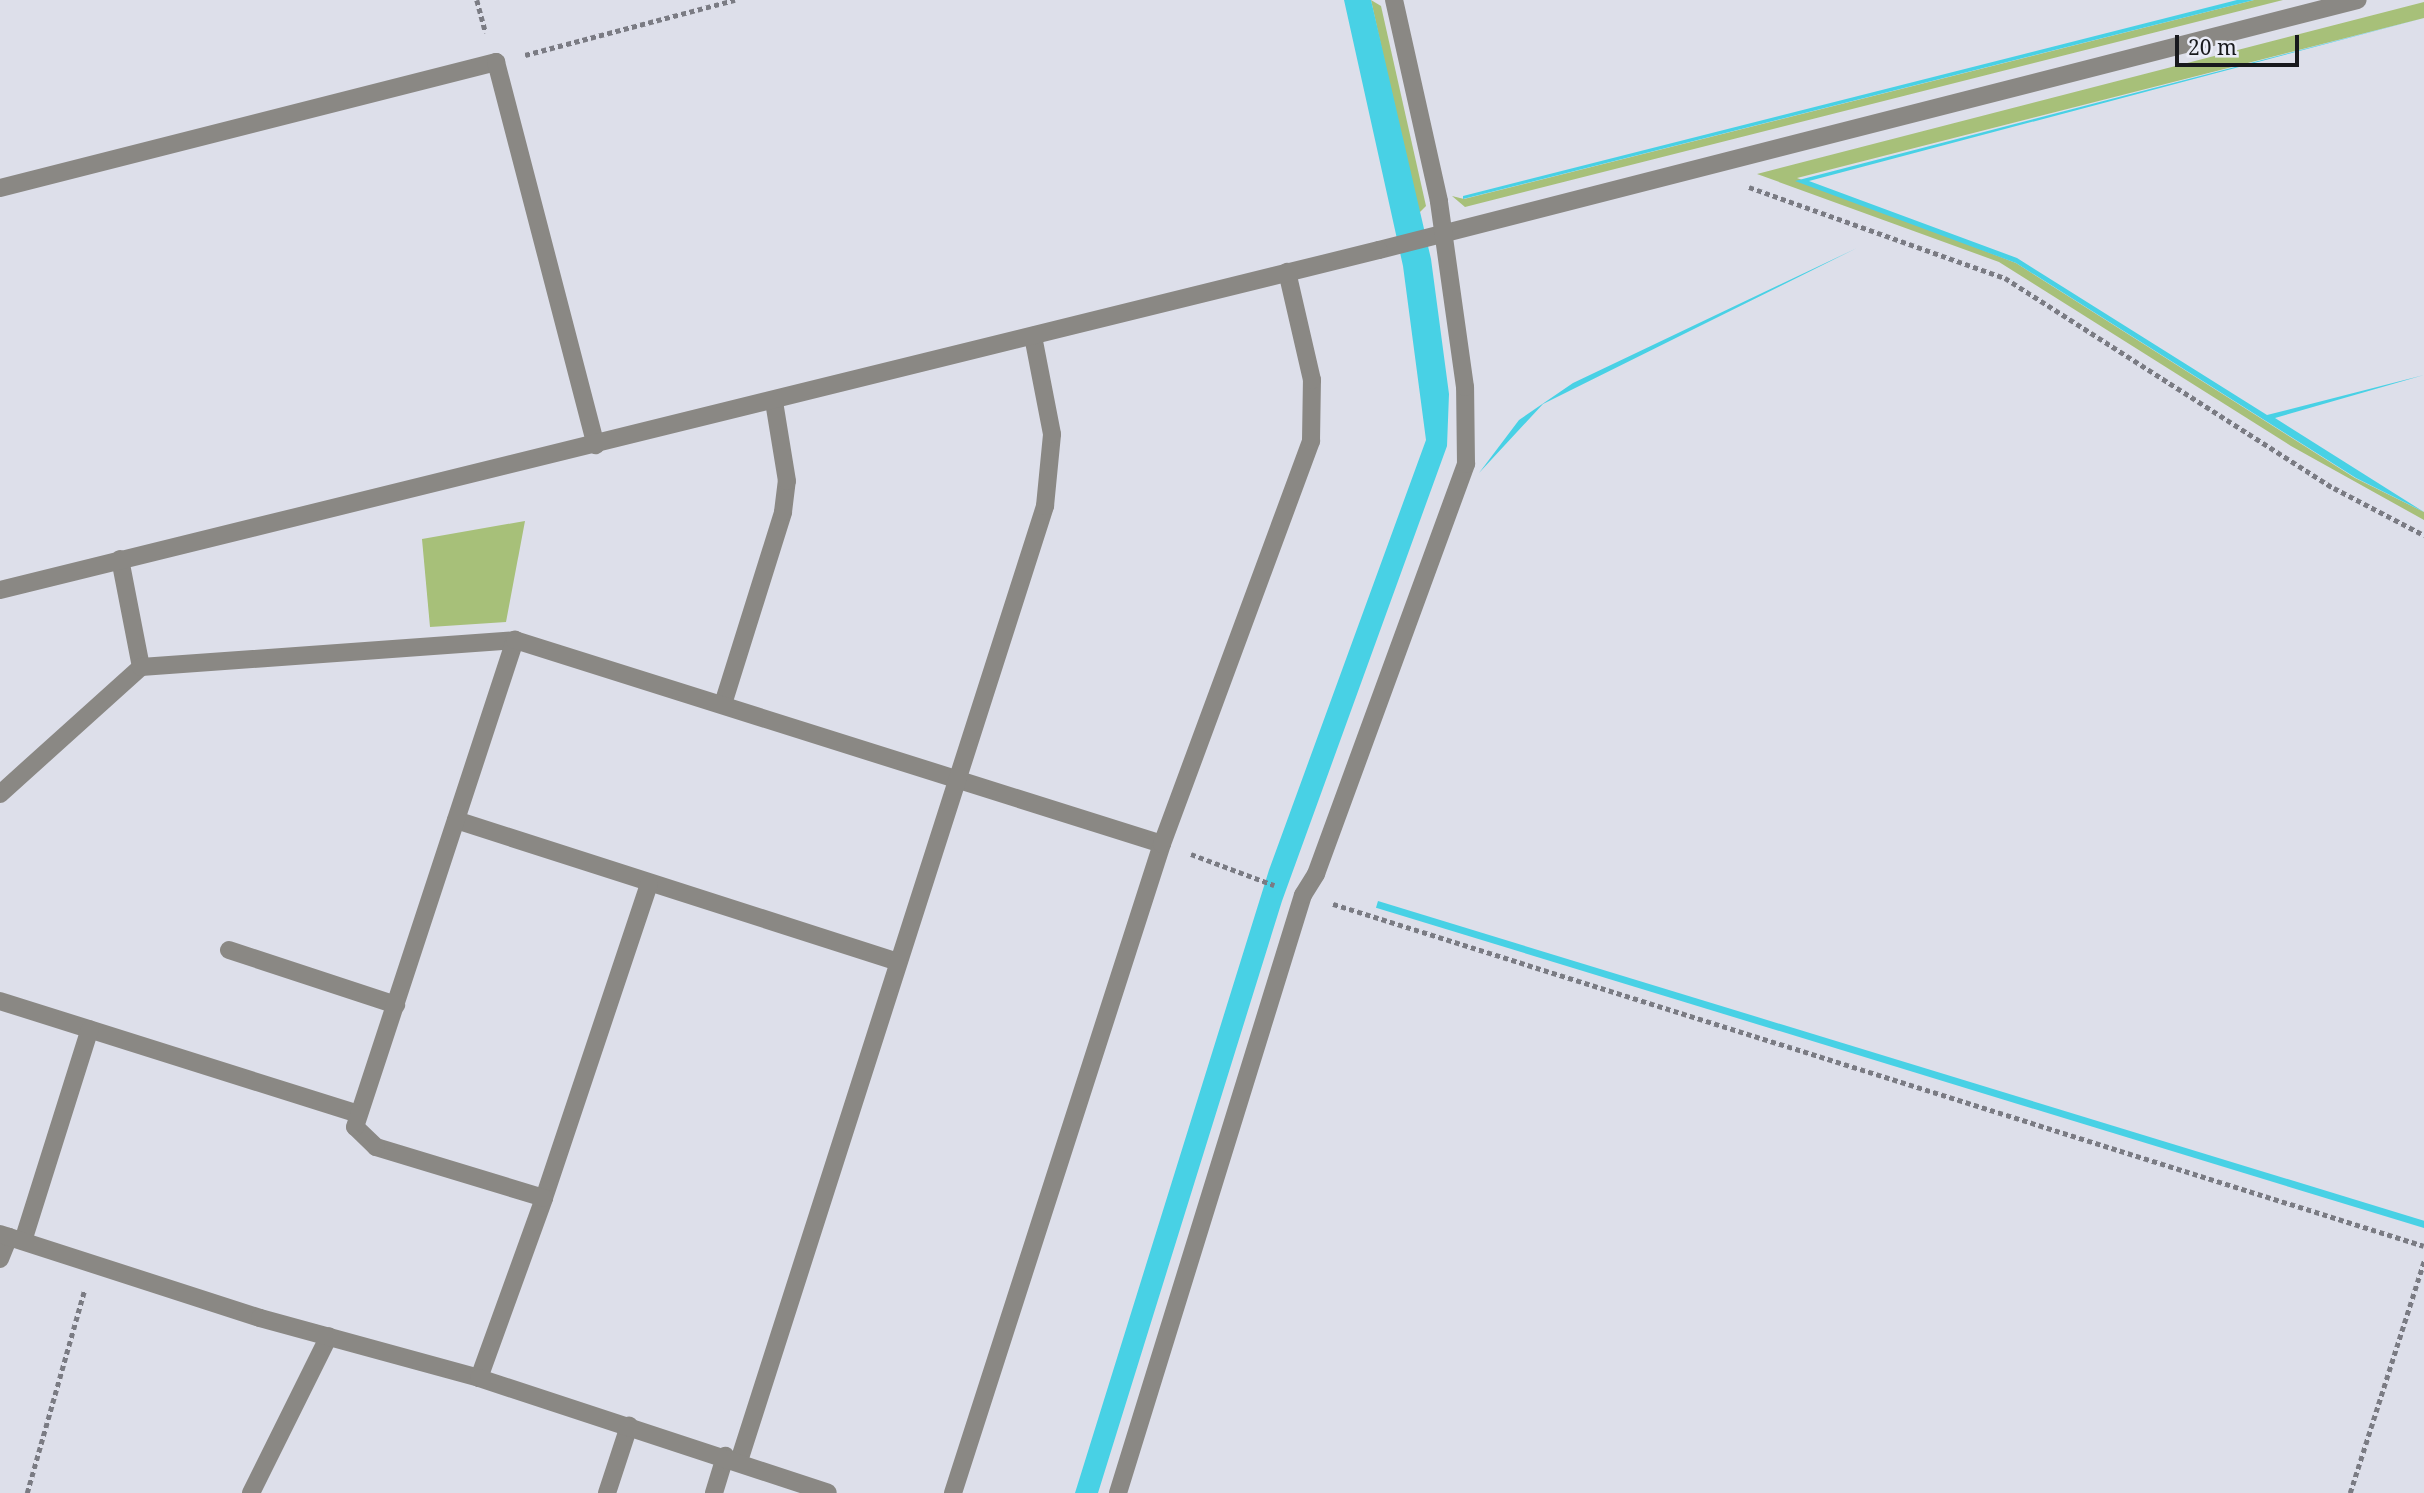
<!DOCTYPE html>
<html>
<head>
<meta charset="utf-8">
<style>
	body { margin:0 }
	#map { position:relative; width:2424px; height:1493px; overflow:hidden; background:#dddfea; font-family:"Noto Serif",serif }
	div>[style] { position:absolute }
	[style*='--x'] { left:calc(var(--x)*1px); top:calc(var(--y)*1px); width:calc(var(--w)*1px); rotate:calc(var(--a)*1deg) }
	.green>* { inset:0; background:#a7c079 }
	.water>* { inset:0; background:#48d1e5; transform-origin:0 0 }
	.path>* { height:4.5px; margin-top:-2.25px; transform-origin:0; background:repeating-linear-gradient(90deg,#7a7b83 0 5px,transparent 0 8.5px) }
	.service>* { height:18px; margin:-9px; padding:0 9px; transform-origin:9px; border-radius:9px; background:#8a8884 }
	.minor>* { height:18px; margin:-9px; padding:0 9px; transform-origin:9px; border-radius:9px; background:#8a8884 }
	.tertiary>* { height:18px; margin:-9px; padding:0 9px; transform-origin:9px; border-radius:9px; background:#8a8884 }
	span { translate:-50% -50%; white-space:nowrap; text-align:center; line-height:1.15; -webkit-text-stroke:7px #eaecf7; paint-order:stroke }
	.scale { position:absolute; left:2175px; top:35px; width:124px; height:32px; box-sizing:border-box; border:4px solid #18191d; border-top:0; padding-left:9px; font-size:21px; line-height:24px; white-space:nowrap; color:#18191d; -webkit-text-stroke:5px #eaecf7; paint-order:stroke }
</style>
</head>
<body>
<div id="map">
	<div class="green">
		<i style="clip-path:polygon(1371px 0,1381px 6px,1426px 206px,1418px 214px)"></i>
		<i style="clip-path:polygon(2254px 0,2283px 0,1465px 207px,1452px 196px,1464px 199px)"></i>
		<i style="clip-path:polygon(2424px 2px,2424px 18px,1797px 178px,2016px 263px,2355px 478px,2424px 512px,2424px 520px,2291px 446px,1999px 262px,1757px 174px)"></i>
		<i style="clip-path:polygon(525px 521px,506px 622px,430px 627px,422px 539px)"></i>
	</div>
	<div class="water">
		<i style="clip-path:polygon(1344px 0,1371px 0,1431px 259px,1449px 394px,1447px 446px,1282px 901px,1098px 1493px,1075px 1493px,1269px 870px,1426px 440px,1403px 266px)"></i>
		<i style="clip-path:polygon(2237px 0,2254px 0,1463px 199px,1463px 196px)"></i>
		<i style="clip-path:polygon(2424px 18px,1809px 181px,2017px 258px,2267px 415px,2424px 375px,2275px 418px,2424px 512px,2356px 478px,2016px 263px,1795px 181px)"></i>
		<i style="clip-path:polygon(1857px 248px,1543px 404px,1479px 473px,1519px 420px,1573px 383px)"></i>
		<i style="left:1378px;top:901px;width:1096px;height:7px;rotate:17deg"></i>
	</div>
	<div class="path">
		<i style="--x:477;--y:0;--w:34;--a:75"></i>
		<i style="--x:525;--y:55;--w:217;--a:-14.7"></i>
		<i style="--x:1749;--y:187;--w:272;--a:19.6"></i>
		<i style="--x:2005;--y:278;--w:390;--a:32.6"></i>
		<i style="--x:2334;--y:488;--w:102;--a:27.6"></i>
		<i style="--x:1191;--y:854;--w:89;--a:20.5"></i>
		<i style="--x:1333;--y:904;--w:1143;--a:17.4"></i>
		<i style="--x:27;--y:1493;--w:210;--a:-74.2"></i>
		<i style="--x:2350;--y:1493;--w:244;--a:-72.3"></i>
	</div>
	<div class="service">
		<i style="--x:229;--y:950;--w:176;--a:18.2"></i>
		<i style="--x:714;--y:1493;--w:39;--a:-73"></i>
	</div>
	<div class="minor">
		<i style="--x:0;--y:188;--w:512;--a:-14.25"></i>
		<i style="--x:496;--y:62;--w:396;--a:75.4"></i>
		<i style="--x:1379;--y:250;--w:1010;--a:-14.33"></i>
		<i style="--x:120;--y:559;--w:110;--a:79"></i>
		<i style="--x:723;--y:704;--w:201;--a:-72.6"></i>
		<i style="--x:783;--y:512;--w:31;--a:-83"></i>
		<i style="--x:787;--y:481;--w:80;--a:-99.3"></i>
		<i style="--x:0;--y:794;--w:190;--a:-42"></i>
		<i style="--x:141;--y:667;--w:375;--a:-4.1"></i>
		<i style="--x:456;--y:820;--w:462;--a:17.8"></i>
		<i style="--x:0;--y:1001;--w:373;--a:17.5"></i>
		<i style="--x:544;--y:1198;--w:330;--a:-71.5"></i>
		<i style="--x:23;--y:1241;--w:222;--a:-72.5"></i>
		<i style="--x:0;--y:1259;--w:24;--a:-68"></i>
		<i style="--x:479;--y:1378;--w:191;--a:-70.1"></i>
		<i style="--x:544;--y:1198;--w:176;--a:-163.1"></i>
		<i style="--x:376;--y:1147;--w:29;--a:-136"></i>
		<i style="--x:355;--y:1127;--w:513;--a:-71.81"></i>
		<i style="--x:515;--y:640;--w:678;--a:17.5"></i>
		<i style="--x:739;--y:1461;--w:1003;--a:-72.23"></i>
		<i style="--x:1045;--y:506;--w:72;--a:-84.4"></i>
		<i style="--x:1052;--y:434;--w:100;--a:-101"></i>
		<i style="--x:251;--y:1493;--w:175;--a:-63.6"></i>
		<i style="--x:607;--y:1493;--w:71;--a:-71.8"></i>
		<i style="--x:953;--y:1493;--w:682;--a:-72.15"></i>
		<i style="--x:1162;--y:844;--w:430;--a:-69.7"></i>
		<i style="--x:1311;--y:441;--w:61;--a:-89.1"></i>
		<i style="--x:1312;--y:380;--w:111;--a:-103"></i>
		<i style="--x:1118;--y:1493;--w:626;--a:-72.81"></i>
		<i style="--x:1303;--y:895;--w:25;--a:-58"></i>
		<i style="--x:1316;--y:874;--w:437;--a:-69.9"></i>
		<i style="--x:1466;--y:464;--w:77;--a:-90.7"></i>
		<i style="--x:1465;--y:387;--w:188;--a:-98"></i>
		<i style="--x:1439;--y:201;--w:206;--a:-102.6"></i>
	</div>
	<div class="tertiary">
		<i style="--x:0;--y:590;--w:1420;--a:-13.85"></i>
		<i style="--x:0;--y:1234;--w:273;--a:17.9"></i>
		<i style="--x:260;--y:1318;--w:227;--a:15.3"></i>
		<i style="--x:479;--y:1378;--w:367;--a:18.2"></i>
	</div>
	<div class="scale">20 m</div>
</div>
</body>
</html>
